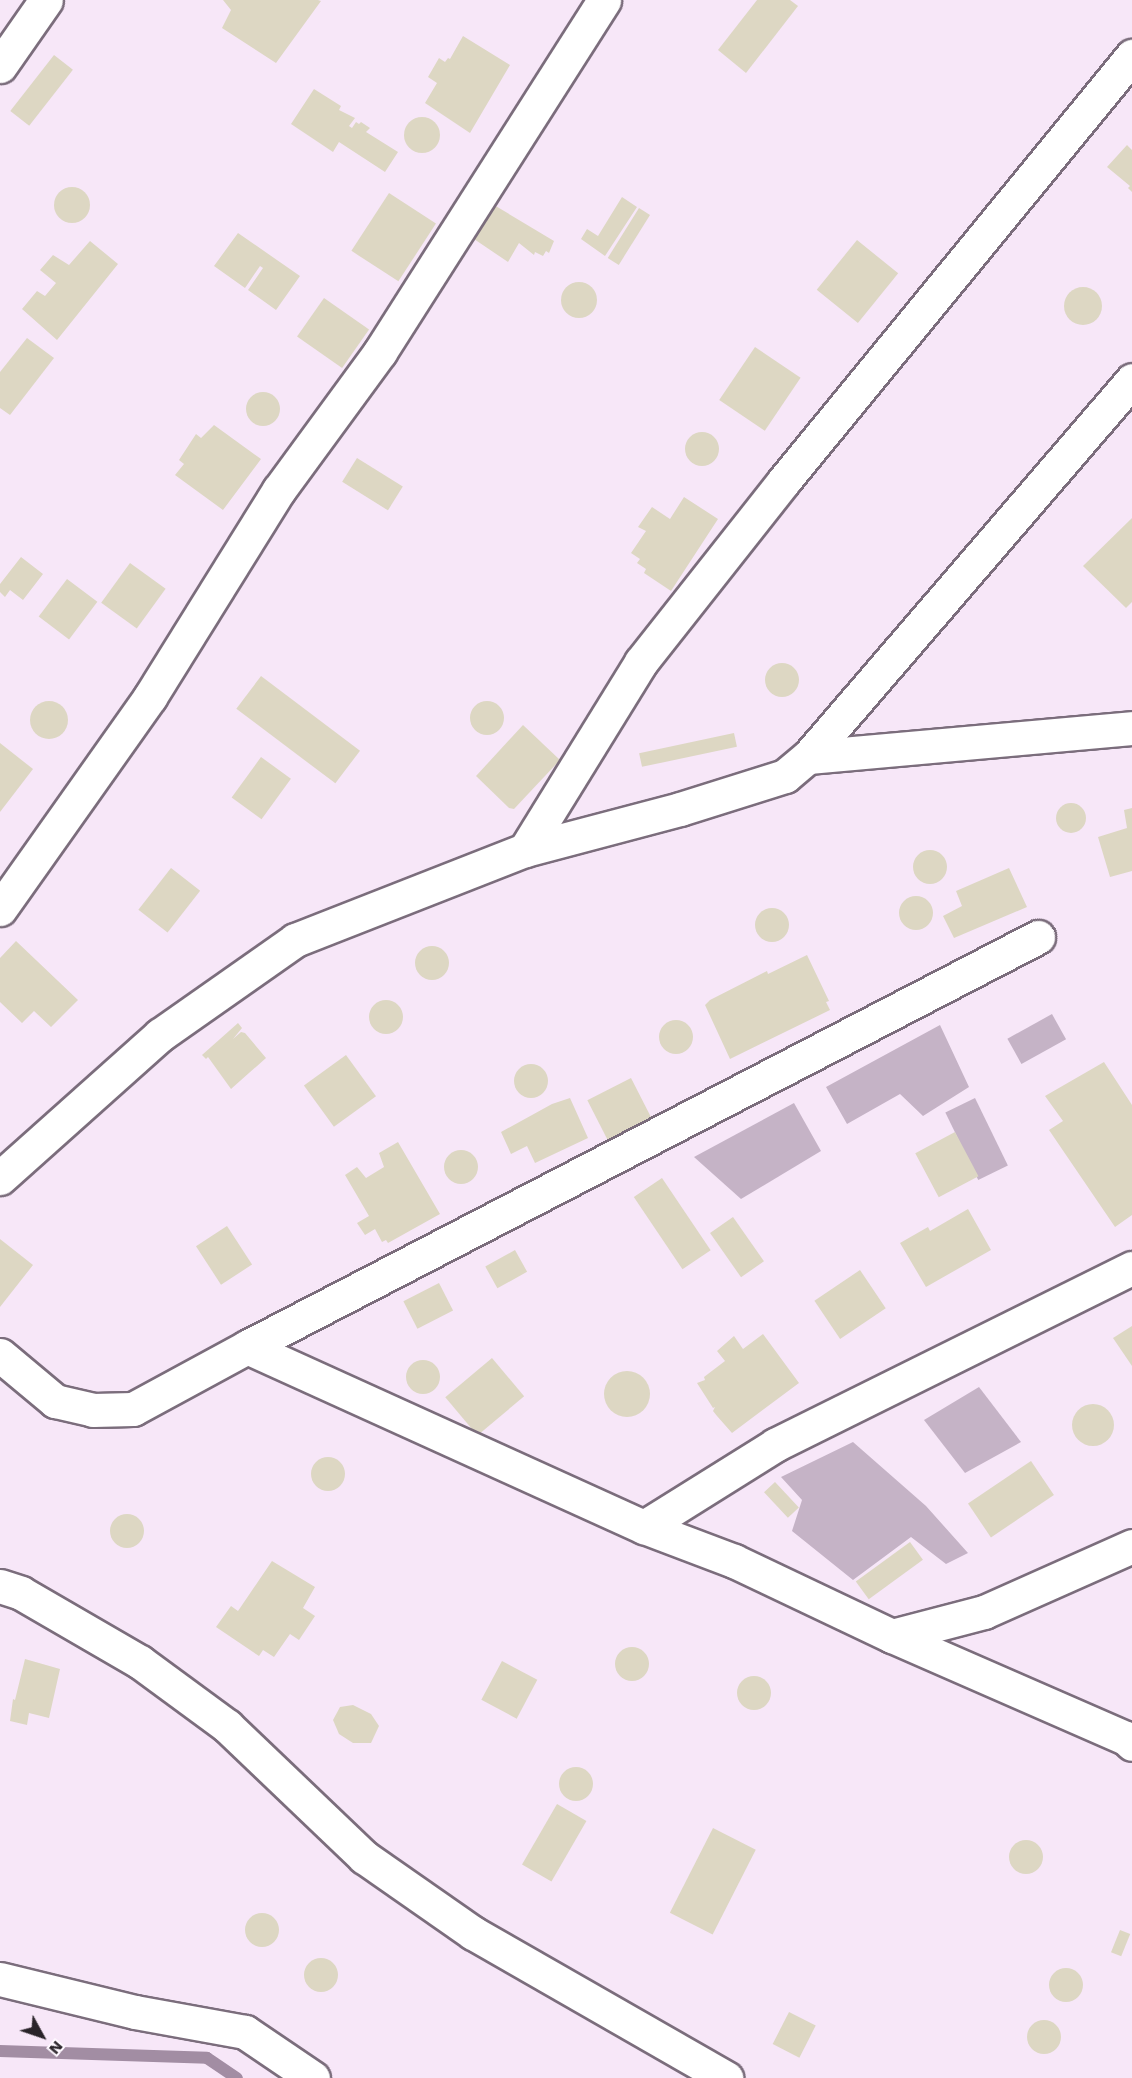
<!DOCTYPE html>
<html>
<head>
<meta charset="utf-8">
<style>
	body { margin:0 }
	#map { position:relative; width:1132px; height:2078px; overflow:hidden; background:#f7e7f8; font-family:"Work Sans",sans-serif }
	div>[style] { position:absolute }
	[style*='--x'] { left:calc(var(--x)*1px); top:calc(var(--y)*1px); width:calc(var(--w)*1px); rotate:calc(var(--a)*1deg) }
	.green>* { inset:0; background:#c5b3c6; transform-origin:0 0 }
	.stream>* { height:12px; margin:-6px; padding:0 6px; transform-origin:6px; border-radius:6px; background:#a28da3 }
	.building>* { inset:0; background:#ddd7c3; transform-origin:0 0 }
	.round { border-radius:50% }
	.roads { filter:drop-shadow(2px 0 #7b6d7c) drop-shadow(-2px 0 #7b6d7c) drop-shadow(0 2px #7b6d7c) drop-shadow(0 -2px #7b6d7c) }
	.street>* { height:33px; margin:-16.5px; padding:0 16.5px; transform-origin:16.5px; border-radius:16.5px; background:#fff }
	span { translate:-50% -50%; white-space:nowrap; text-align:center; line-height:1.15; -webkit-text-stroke:4.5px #fef8ff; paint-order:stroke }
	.north { position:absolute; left:12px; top:2006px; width:60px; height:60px; -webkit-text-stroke:4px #fef8ff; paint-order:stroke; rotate:130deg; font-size:16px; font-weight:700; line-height:24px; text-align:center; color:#292329 }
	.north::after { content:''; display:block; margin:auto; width:21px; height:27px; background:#292329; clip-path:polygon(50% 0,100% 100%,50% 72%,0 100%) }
</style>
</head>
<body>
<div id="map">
	<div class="green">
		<i style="left:1052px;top:1014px;width:29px;height:51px;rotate:61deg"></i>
		<i style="clip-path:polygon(940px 1025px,969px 1087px,923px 1116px,900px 1094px,847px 1124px,826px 1087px)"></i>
		<i style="left:975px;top:1098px;width:75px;height:33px;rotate:64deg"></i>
		<i style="clip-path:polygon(794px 1103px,821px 1151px,741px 1199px,694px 1157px)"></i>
		<i style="clip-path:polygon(979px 1387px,1021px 1442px,965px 1473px,924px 1420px)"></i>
		<i style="clip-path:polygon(853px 1442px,926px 1506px,968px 1553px,946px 1564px,911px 1537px,853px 1580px,792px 1531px,802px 1500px,781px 1477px)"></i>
	</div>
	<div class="stream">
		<i style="--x:0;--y:2051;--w:207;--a:1.9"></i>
		<i style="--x:207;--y:2058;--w:36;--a:34"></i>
	</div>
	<div class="building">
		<i style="clip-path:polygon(223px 0,318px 0,321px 1px,276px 63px,222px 28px,231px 10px)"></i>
		<i style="clip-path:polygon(757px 0,790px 0,798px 6px,746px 73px,718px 50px)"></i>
		<i style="clip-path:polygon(463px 36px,510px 65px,470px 133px,425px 103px,437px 83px,428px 77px,439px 58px,445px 62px,448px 58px,450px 59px)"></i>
		<i style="left:54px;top:55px;width:24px;height:71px;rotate:38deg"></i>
		<i style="clip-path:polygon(314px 89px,341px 106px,339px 110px,355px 118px,349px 126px,352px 128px,356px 122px,359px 124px,361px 122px,370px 128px,366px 132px,398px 152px,385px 172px,339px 142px,333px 152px,291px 124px)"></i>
		<i class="round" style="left:404px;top:117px;width:36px;height:36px"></i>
		<i style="clip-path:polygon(1127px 145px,1132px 150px,1132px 192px,1128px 188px,1130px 186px,1107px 167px)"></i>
		<i class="round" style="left:54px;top:187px;width:36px;height:36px"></i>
		<i style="left:389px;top:193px;width:56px;height:69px;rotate:33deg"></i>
		<i style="clip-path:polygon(622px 197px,637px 207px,605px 256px,581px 239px,587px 229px,598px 236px)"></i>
		<i style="clip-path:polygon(494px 205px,554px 241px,549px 253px,546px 251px,543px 256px,535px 252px,534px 255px,519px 243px,508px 262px,471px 237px)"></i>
		<i style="left:639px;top:208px;width:13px;height:59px;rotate:32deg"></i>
		<i style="clip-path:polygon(238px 233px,300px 276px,276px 310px,248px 290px,263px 268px,260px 266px,245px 288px,214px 266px)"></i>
		<i style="left:857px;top:240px;width:53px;height:64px;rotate:39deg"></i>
		<i style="clip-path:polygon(90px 241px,118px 264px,57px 340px,22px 309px,37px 291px,45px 296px,56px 283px,40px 270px,53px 255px,69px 265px)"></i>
		<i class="round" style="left:561px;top:282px;width:36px;height:36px"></i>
		<i class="round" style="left:1064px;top:287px;width:38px;height:38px"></i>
		<i style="left:324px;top:298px;width:55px;height:47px;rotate:35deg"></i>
		<i style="clip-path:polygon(27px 338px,54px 358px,10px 415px,0 408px,0 372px)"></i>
		<i style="left:755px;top:347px;width:55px;height:64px;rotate:34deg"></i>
		<i class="round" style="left:246px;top:392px;width:34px;height:34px"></i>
		<i style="clip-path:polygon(214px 425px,261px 459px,223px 510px,175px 475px,184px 464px,179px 460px,196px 434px,201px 438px)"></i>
		<i class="round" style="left:685px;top:432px;width:34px;height:34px"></i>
		<i style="left:357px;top:458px;width:54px;height:28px;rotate:32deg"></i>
		<i style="clip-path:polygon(684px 497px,718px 519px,671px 591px,644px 573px,646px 569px,637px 563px,640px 559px,631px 553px,646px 531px,638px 527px,652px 507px,670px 519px)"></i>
		<i style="clip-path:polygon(1132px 518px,1132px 602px,1126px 608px,1083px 566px)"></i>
		<i style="clip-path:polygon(21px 557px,43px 574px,23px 600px,10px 590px,5px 597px,0 592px,0 584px)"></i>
		<i style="left:130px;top:563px;width:44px;height:49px;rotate:36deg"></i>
		<i style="left:67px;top:579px;width:38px;height:47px;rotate:37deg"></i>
		<i class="round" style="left:765px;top:663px;width:34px;height:34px"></i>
		<i style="left:261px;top:676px;width:124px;height:41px;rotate:37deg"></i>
		<i class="round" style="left:470px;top:701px;width:34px;height:34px"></i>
		<i class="round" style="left:30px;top:701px;width:38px;height:38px"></i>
		<i style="clip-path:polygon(523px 725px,560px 760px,514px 809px,509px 808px,476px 776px)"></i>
		<i style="left:734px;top:733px;width:14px;height:97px;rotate:78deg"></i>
		<i style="clip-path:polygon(0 743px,33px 769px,0 812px)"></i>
		<i style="left:261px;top:757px;width:37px;height:50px;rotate:36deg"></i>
		<i class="round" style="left:1056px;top:803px;width:30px;height:30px"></i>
		<i style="clip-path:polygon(1132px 808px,1132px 871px,1110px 877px,1098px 837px,1127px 828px,1124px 810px)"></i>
		<i class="round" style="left:913px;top:850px;width:34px;height:34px"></i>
		<i style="left:171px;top:868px;width:37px;height:53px;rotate:38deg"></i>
		<i style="clip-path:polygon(1009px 868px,1027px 907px,954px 938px,943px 916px,962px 906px,956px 891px)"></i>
		<i class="round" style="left:899px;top:896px;width:34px;height:34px"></i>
		<i class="round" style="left:755px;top:908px;width:34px;height:34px"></i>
		<i style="clip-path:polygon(16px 941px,78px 1000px,51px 1027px,34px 1011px,22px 1023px,0 1002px,0 958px)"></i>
		<i class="round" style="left:415px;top:946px;width:34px;height:34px"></i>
		<i style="clip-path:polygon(807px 955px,829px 1001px,826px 1002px,830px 1010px,730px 1059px,705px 1005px,710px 1000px,767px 971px,768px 974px)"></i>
		<i class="round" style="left:369px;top:1000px;width:34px;height:34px"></i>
		<i class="round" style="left:659px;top:1020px;width:34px;height:34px"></i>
		<i style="clip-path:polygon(238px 1023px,242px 1028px,233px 1039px,241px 1032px,245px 1033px,266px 1058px,231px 1089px,208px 1057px,206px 1059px,202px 1055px)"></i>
		<i style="left:346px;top:1055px;width:51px;height:52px;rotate:54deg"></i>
		<i style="clip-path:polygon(1104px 1062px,1132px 1105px,1132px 1215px,1115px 1227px,1049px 1130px,1063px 1121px,1045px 1096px)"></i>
		<i class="round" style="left:514px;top:1064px;width:34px;height:34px"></i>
		<i style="left:631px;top:1078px;width:45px;height:49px;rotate:63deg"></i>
		<i style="clip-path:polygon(570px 1098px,588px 1138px,535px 1163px,527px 1146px,511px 1154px,501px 1132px,552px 1104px)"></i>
		<i style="left:955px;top:1132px;width:50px;height:45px;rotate:62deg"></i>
		<i style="clip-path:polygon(398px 1142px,440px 1214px,388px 1243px,386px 1240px,382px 1242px,375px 1229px,365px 1235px,357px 1223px,369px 1216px,345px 1175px,357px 1167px,366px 1178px,384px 1167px,379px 1153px)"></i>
		<i class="round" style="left:444px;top:1150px;width:34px;height:34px"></i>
		<i style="left:662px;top:1178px;width:87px;height:34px;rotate:56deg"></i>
		<i style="clip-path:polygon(968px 1209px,991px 1250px,926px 1287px,900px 1243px,928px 1227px,930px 1231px)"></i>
		<i style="left:733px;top:1217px;width:54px;height:28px;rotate:55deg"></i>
		<i style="left:227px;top:1226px;width:46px;height:37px;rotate:57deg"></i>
		<i style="clip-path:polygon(0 1239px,33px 1265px,0 1307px)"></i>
		<i style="left:515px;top:1250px;width:25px;height:34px;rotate:61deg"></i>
		<i style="left:860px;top:1270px;width:46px;height:55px;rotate:56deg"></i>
		<i style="left:439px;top:1283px;width:31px;height:40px;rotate:63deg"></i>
		<i style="clip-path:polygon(1132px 1326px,1132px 1366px,1113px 1338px)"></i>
		<i style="clip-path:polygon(763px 1334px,799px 1383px,732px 1433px,717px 1416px,713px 1411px,715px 1407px,713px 1408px,697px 1383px,705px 1380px,704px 1377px,725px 1361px,717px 1351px,734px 1336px,743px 1349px)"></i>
		<i style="left:492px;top:1358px;width:50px;height:61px;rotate:50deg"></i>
		<i class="round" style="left:406px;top:1360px;width:34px;height:34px"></i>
		<i class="round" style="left:604px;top:1371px;width:46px;height:46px"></i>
		<i class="round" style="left:1072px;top:1404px;width:42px;height:42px"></i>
		<i class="round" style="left:311px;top:1457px;width:34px;height:34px"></i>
		<i style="left:1031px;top:1461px;width:41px;height:76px;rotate:56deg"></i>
		<i style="left:775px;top:1482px;width:35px;height:15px;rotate:47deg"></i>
		<i class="round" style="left:110px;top:1514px;width:34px;height:34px"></i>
		<i style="left:910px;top:1542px;width:22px;height:67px;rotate:54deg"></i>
		<i style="clip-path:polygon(272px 1561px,315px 1587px,303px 1608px,315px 1616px,299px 1640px,290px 1634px,274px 1657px,263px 1650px,259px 1656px,216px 1627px,231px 1606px,238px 1611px)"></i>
		<i class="round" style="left:615px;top:1647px;width:34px;height:34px"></i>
		<i style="clip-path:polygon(25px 1659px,60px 1669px,49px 1718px,29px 1713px,27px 1725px,10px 1721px,13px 1699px,15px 1700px)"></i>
		<i style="left:502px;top:1661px;width:40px;height:44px;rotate:28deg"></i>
		<i class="round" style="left:737px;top:1676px;width:34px;height:34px"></i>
		<i style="clip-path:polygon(353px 1705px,371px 1714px,379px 1726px,371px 1743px,353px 1743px,339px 1734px,333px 1720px,340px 1707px)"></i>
		<i class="round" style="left:559px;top:1767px;width:34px;height:34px"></i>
		<i style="left:557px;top:1804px;width:34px;height:70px;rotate:30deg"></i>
		<i style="left:713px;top:1828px;width:48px;height:95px;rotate:27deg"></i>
		<i class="round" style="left:1009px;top:1840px;width:34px;height:34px"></i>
		<i class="round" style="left:245px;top:1913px;width:34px;height:34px"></i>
		<i style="left:1120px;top:1930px;width:11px;height:24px;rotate:22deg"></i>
		<i class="round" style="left:304px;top:1958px;width:34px;height:34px"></i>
		<i class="round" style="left:1049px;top:1968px;width:34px;height:34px"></i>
		<i style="left:789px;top:2012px;width:30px;height:36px;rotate:27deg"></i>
		<i class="round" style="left:1027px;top:2020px;width:34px;height:34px"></i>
	</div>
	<div class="roads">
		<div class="street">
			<i style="--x:0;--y:66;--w:80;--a:-55.1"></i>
			<i style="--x:808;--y:757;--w:325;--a:-5.1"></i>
			<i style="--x:525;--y:850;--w:160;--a:-14.8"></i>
			<i style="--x:680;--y:809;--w:110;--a:-17.4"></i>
			<i style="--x:785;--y:776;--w:30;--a:-40"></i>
			<i style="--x:808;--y:757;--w:497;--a:-49.3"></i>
			<i style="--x:0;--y:909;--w:260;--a:-54.7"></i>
			<i style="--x:150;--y:697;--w:244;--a:-58.1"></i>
			<i style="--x:279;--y:490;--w:171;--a:-53.8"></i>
			<i style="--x:380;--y:352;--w:417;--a:-57.5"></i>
			<i style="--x:0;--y:1178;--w:215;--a:-41.8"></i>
			<i style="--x:160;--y:1035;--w:165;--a:-35.1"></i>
			<i style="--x:295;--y:940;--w:247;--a:-21.4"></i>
			<i style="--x:525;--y:850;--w:221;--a:-58.3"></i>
			<i style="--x:641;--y:662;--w:229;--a:-51.7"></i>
			<i style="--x:783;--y:482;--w:551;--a:-50.67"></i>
			<i style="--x:247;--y:1347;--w:891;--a:-27.4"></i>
			<i style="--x:0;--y:1355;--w:72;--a:39.9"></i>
			<i style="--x:55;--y:1401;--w:39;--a:13"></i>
			<i style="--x:93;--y:1410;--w:40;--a:-1.4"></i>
			<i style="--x:133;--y:1409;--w:130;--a:-28.5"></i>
			<i style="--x:247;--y:1347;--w:436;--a:24.4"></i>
			<i style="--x:644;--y:1527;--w:96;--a:20.7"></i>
			<i style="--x:734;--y:1561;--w:175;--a:25.4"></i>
			<i style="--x:892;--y:1636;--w:255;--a:23.6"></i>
			<i style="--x:1126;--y:1738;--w:8;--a:45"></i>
			<i style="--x:644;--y:1527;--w:155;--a:-32"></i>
			<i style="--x:775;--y:1445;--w:398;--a:-26.4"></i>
			<i style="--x:0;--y:1586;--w:22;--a:18"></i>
			<i style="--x:21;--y:1593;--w:138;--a:30.1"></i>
			<i style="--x:140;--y:1662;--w:108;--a:36.3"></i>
			<i style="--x:227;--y:1726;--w:190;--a:43.7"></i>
			<i style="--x:364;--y:1857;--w:133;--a:34.9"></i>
			<i style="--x:473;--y:1933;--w:292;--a:29.8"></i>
			<i style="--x:892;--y:1636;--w:95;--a:-14.6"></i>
			<i style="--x:984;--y:1612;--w:162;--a:-24"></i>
			<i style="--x:0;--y:1979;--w:139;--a:13.7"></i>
			<i style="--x:135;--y:2012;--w:112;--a:10.3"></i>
			<i style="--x:245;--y:2032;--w:82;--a:34.1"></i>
		</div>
	</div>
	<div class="north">N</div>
</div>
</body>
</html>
